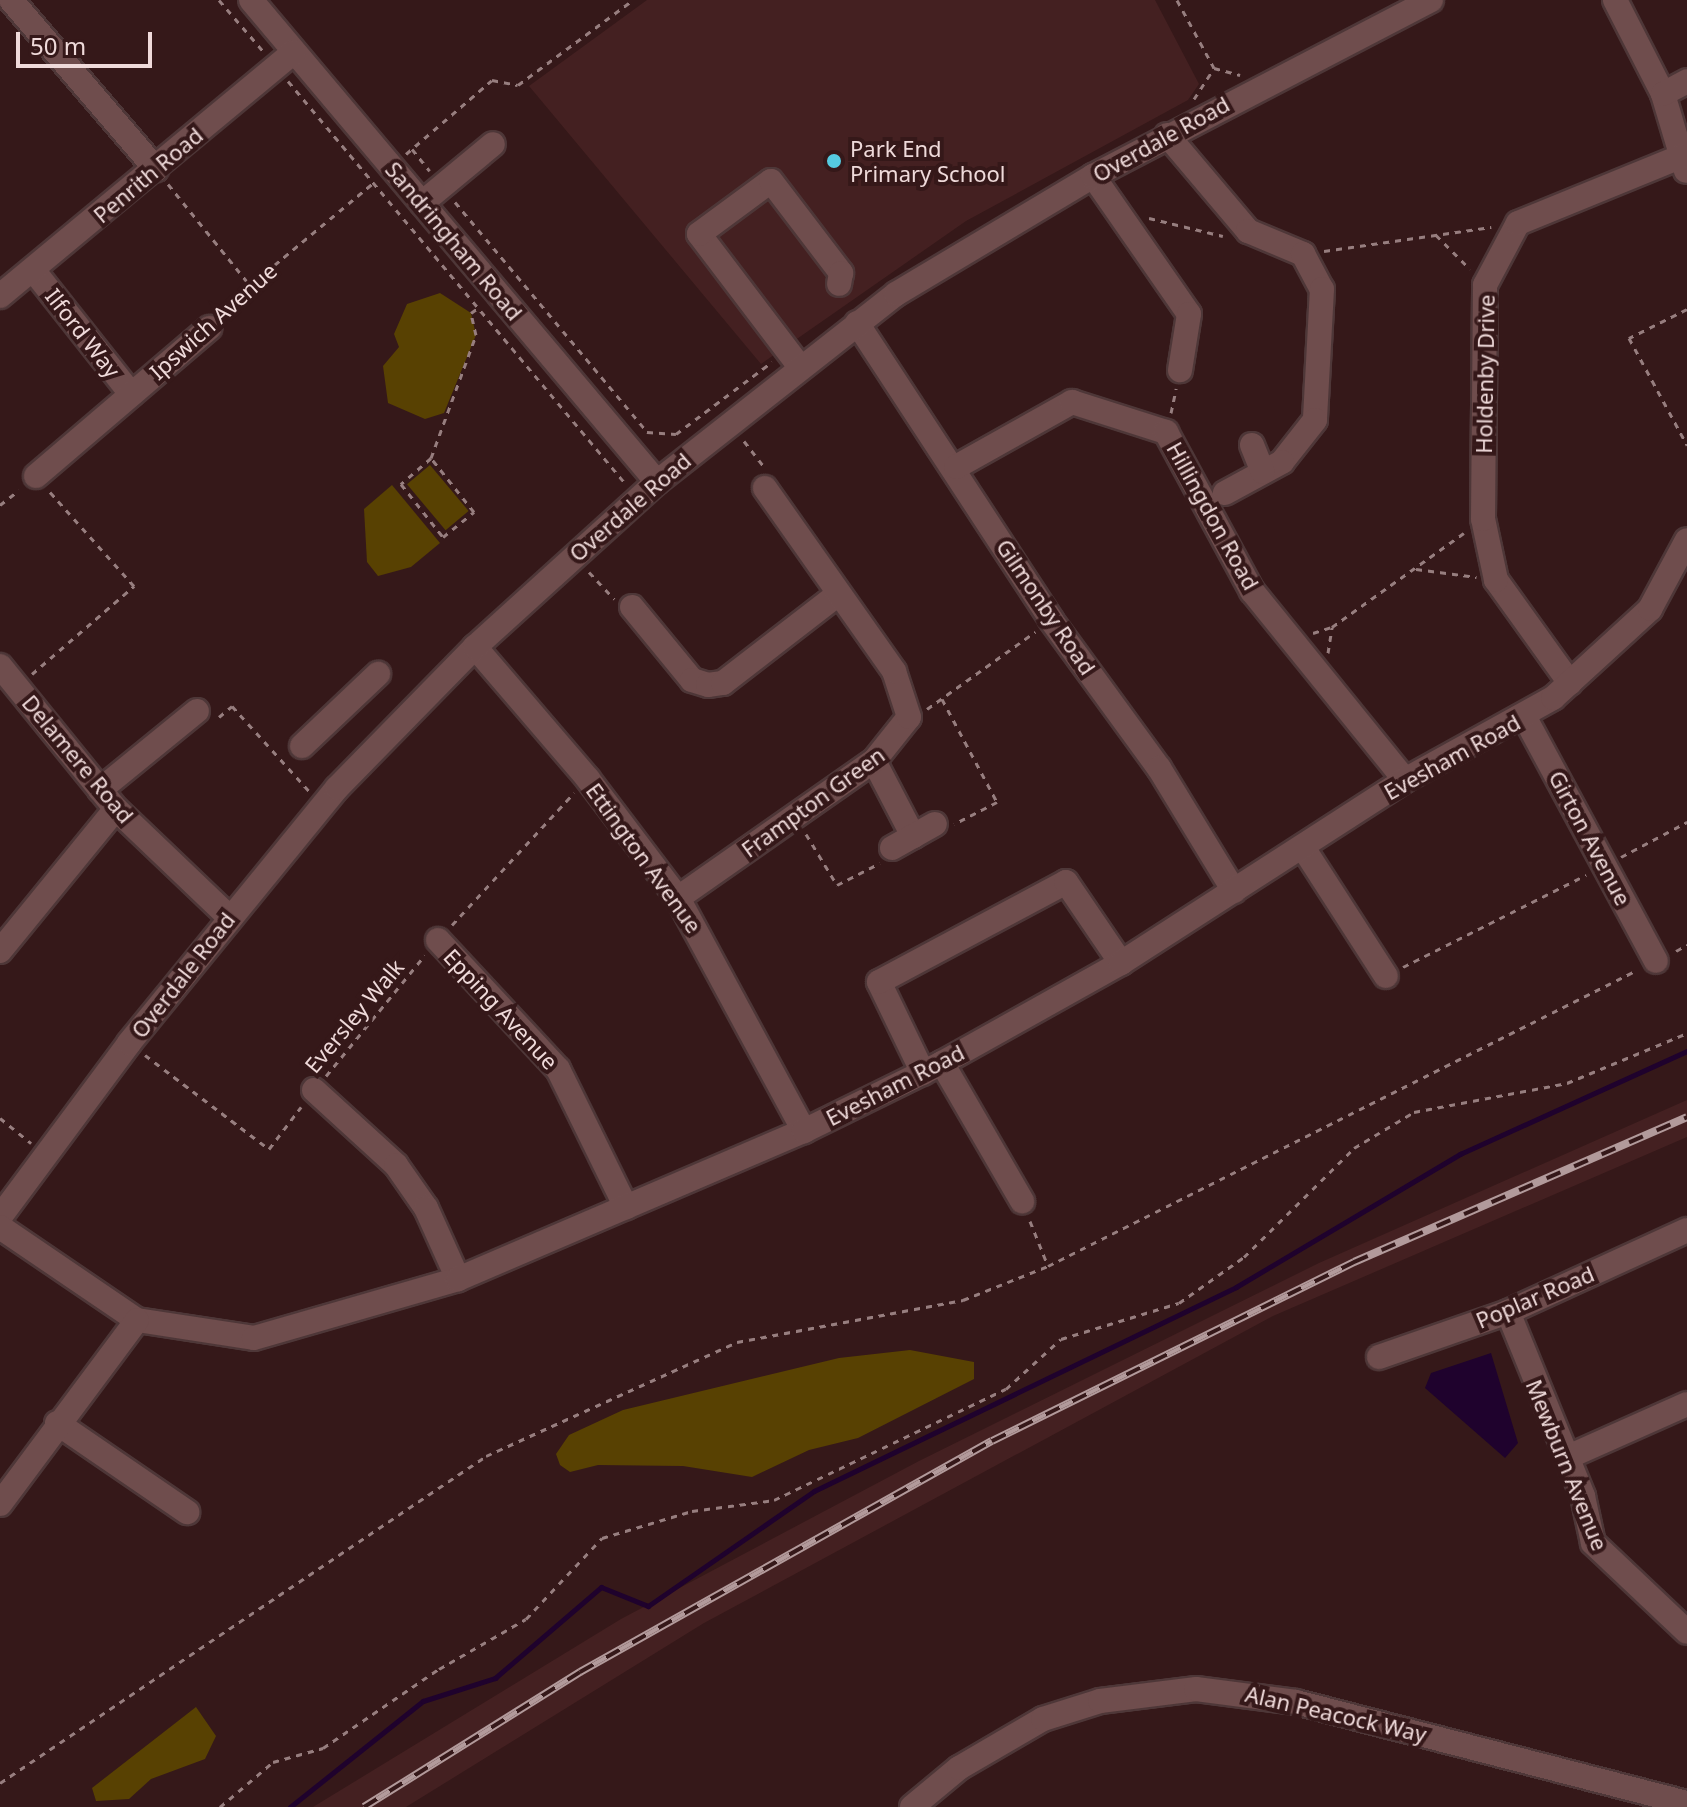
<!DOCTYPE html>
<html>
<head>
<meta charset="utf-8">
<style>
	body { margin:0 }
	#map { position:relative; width:1687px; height:1807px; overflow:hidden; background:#351819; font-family:"Noto Sans",sans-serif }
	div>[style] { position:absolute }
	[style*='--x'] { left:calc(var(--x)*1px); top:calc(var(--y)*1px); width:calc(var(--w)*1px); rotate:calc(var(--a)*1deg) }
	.built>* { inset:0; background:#442021 }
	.green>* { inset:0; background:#584102; transform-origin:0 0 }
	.water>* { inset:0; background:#1f022d }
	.stream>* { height:5px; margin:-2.5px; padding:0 2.5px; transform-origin:2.5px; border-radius:2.5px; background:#1f022d }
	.path>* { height:3px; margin-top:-1.5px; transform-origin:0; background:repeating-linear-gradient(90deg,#977e7f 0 6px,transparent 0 12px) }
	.roads { filter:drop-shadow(2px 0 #4e3738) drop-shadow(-2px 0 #4e3738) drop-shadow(0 2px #4e3738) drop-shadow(0 -2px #4e3738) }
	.minor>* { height:24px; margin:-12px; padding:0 12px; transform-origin:12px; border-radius:12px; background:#6f4d4d }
	.rail>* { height:8px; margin-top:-4px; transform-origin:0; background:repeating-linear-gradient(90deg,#351819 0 15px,#b29a9b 0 30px); box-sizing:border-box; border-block:2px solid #b29a9b }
	.dots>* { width:22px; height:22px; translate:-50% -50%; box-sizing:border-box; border:4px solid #351819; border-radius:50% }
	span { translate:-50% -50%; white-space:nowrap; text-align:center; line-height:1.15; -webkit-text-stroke:8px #351819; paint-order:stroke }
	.street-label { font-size:22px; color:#efdada }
	.poi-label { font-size:22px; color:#efdada }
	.left { translate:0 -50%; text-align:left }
	.scale { position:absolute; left:16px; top:32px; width:136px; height:36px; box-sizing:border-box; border:4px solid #efdada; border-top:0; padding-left:10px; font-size:24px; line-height:28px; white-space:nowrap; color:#efdada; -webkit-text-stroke:6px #351819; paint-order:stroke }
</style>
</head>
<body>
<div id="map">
	<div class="built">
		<i style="clip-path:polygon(647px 0,1155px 0,1199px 84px,1188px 100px,966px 221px,761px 364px,529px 86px)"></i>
		<i style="clip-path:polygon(1687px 1100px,1687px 1137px,1273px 1316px,704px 1623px,406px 1807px,313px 1807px,621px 1619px,919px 1461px,1319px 1263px)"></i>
	</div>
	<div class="green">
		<i style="clip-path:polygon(440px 293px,471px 313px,476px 335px,444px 413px,425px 419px,388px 403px,383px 366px,399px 347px,394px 334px,407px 304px)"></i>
		<i style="left:430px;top:465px;width:60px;height:30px;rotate:50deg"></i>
		<i style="clip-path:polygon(392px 485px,440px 543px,411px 567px,378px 576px,367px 562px,364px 509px)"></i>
		<i style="clip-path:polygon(910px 1350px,974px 1362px,974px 1379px,858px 1438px,809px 1450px,752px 1477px,683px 1466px,598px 1465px,570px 1472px,560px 1465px,556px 1454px,569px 1435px,623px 1410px,839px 1358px)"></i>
		<i style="clip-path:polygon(196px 1707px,216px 1736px,205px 1759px,151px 1779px,129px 1799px,96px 1801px,92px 1788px)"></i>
	</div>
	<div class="water">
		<i style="clip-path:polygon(1491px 1353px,1518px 1443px,1505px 1458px,1425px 1388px,1431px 1373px)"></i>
	</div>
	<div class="stream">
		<i style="--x:290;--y:1807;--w:170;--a:-38.6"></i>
		<i style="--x:423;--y:1701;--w:76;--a:-17.7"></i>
		<i style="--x:495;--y:1678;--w:140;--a:-40.6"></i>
		<i style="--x:601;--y:1587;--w:51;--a:22"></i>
		<i style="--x:648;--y:1606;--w:202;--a:-34.7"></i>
		<i style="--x:814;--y:1491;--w:469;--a:-25.8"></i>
		<i style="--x:1236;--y:1287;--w:261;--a:-30.7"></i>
		<i style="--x:1460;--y:1154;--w:249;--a:-24.4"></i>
	</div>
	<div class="path">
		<i style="--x:219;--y:0;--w:67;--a:49.2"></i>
		<i style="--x:1177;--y:0;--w:77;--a:61.4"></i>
		<i style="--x:1214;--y:68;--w:27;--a:15"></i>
		<i style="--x:288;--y:81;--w:525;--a:50.03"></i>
		<i style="--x:1194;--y:99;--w:37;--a:-57"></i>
		<i style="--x:412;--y:149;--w:28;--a:51"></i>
		<i style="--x:406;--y:154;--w:113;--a:-40.7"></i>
		<i style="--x:492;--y:80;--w:26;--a:11"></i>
		<i style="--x:518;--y:85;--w:143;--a:-36.5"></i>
		<i style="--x:168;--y:184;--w:129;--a:51"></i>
		<i style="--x:455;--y:202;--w:300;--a:50.1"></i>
		<i style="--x:647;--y:432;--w:29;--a:4"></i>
		<i style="--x:676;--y:434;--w:120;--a:-36.9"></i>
		<i style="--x:1149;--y:218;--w:76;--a:13.7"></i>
		<i style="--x:1436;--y:235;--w:48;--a:45"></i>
		<i style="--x:1324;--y:251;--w:169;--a:-8.2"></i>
		<i style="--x:1687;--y:309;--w:65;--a:153.4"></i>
		<i style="--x:1629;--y:338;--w:122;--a:61.5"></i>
		<i style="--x:219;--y:311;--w:200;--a:-39.7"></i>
		<i style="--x:1171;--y:413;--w:25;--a:-78"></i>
		<i style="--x:744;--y:441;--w:33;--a:52"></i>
		<i style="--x:431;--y:458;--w:40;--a:139"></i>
		<i style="--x:401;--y:484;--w:68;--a:51.6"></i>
		<i style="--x:443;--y:537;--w:40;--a:-39"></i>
		<i style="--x:474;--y:512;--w:69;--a:-128.5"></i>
		<i style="--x:431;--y:458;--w:131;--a:-69.9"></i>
		<i style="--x:476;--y:335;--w:23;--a:-103"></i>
		<i style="--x:471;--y:313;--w:9;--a:-36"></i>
		<i style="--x:0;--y:505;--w:24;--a:-38"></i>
		<i style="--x:1416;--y:569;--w:61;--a:7.6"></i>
		<i style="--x:589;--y:572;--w:37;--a:47"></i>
		<i style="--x:1313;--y:633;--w:20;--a:-18"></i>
		<i style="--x:1328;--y:653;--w:26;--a:-81"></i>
		<i style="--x:1332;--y:627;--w:162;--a:-35.5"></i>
		<i style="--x:32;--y:674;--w:135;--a:-40.8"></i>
		<i style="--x:134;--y:586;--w:126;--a:-131.8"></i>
		<i style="--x:942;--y:699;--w:117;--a:61.9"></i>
		<i style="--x:997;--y:802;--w:48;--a:152.9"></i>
		<i style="--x:927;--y:709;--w:133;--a:-35.5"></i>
		<i style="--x:219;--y:717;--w:17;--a:-40"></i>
		<i style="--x:232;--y:706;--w:115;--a:47.8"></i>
		<i style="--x:806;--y:834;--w:60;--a:58.7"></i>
		<i style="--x:837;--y:885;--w:48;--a:-27.1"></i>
		<i style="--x:1621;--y:857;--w:75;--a:-27.9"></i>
		<i style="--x:452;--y:925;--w:180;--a:-47.3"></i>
		<i style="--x:1676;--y:951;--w:13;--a:-29"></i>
		<i style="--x:1403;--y:967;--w:205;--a:-26.7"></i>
		<i style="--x:145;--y:1055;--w:156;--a:37.2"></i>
		<i style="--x:269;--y:1149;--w:53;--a:-52.7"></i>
		<i style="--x:326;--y:1076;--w:156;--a:-50.7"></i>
		<i style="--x:0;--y:1118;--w:40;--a:39"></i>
		<i style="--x:1030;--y:1221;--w:48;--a:68.2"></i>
		<i style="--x:0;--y:1783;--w:586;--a:-33.93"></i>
		<i style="--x:486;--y:1456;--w:276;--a:-24.4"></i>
		<i style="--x:737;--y:1342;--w:230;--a:-10.5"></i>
		<i style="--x:963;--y:1300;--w:92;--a:-21.8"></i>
		<i style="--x:1048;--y:1266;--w:659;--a:-26.68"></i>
		<i style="--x:220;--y:1807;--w:70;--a:-40.3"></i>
		<i style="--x:273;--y:1762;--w:52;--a:-15.6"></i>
		<i style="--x:323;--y:1748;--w:140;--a:-34.3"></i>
		<i style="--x:439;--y:1669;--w:100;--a:-29.9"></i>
		<i style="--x:526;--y:1619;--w:111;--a:-46.8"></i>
		<i style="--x:602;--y:1538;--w:94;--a:-16.7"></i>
		<i style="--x:692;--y:1511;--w:83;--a:-7.6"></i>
		<i style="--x:774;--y:1500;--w:257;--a:-25.6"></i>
		<i style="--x:1006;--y:1389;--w:74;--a:-42.3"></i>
		<i style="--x:1061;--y:1339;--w:123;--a:-17"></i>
		<i style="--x:1179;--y:1303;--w:80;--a:-35.3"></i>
		<i style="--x:1244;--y:1257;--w:155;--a:-44.7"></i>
		<i style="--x:1354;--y:1148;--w:70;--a:-31"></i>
		<i style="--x:1414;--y:1112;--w:156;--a:-10.7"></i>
		<i style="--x:1567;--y:1083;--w:130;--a:-22.6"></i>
	</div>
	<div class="roads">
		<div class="minor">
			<i style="--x:11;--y:0;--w:223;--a:49.4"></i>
			<i style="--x:251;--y:0;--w:630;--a:49.89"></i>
			<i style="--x:1615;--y:0;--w:106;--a:62.9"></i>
			<i style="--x:1663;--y:94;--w:80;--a:73.4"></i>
			<i style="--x:1663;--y:94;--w:27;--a:-28"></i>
			<i style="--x:1167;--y:135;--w:126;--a:49.8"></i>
			<i style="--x:1248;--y:231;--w:60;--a:22.7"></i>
			<i style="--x:1303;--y:254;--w:40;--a:62"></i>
			<i style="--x:1322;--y:289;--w:131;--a:93.1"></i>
			<i style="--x:1315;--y:420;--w:53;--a:128.2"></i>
			<i style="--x:1282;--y:462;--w:65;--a:151.5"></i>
			<i style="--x:1093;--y:176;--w:168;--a:55.2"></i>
			<i style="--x:1189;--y:314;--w:57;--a:99.1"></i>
			<i style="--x:422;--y:203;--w:92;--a:-39.7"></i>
			<i style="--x:34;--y:271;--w:157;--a:51.7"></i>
			<i style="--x:0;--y:296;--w:382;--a:-39.7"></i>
			<i style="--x:857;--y:323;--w:355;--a:56.8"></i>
			<i style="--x:1051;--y:620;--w:183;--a:53.9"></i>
			<i style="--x:1159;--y:768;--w:144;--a:58.6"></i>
			<i style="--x:800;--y:367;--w:167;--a:-127.2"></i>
			<i style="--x:699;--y:234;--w:89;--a:-36.4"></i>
			<i style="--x:771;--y:181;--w:116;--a:52.7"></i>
			<i style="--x:841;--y:273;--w:11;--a:100"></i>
			<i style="--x:1252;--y:445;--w:29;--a:68"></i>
			<i style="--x:956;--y:467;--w:133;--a:-29.3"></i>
			<i style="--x:1072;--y:402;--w:99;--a:17.7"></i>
			<i style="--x:1166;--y:432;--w:181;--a:61.6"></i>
			<i style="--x:1252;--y:591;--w:243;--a:51"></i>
			<i style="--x:36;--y:476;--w:228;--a:-40.5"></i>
			<i style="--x:632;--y:607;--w:94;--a:50.6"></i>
			<i style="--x:692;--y:680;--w:17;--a:17"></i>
			<i style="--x:708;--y:685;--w:15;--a:-8"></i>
			<i style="--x:723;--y:683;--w:144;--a:-37.7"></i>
			<i style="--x:475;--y:647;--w:174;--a:49.4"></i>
			<i style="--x:588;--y:779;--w:149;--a:52.9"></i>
			<i style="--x:678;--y:898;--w:265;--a:61.6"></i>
			<i style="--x:0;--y:666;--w:184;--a:51"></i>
			<i style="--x:116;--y:809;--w:156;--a:43.7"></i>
			<i style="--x:1570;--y:683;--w:127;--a:-125.7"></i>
			<i style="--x:1496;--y:580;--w:62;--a:-102"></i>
			<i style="--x:1483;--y:519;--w:234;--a:-89.5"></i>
			<i style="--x:1485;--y:285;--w:70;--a:-62"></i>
			<i style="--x:1518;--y:223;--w:175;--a:-22.2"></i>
			<i style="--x:1524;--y:716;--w:278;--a:61.7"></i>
			<i style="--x:302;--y:746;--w:105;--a:-43.5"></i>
			<i style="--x:874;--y:761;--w:85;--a:62.5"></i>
			<i style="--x:100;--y:790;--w:125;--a:-39.2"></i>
			<i style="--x:892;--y:848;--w:49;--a:-29.2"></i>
			<i style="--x:1304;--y:849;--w:151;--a:57.2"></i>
			<i style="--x:678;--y:898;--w:239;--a:-35"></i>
			<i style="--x:874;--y:761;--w:56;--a:-51.5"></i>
			<i style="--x:909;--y:717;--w:48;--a:-108.1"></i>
			<i style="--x:894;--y:671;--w:224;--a:-125.2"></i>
			<i style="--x:438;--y:940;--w:176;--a:47.1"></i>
			<i style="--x:558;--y:1069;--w:154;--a:63.8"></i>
			<i style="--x:0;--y:951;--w:183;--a:-50.8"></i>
			<i style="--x:942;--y:1063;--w:160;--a:59.9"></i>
			<i style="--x:923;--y:1073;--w:101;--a:-115.8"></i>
			<i style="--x:879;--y:982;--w:212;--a:-28.1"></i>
			<i style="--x:1066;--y:882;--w:98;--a:55.8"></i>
			<i style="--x:314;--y:1090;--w:111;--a:42.4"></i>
			<i style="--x:396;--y:1165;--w:52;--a:55.1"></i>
			<i style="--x:426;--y:1208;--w:78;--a:65.7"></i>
			<i style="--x:0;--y:1217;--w:217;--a:-53.4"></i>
			<i style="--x:129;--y:1043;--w:329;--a:-50.8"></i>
			<i style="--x:337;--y:788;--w:197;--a:-45.6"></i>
			<i style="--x:475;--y:647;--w:246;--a:-42.2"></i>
			<i style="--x:657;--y:482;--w:304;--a:-38.2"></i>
			<i style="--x:896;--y:294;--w:230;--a:-30.9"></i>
			<i style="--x:1093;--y:176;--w:381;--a:-27.5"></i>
			<i style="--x:0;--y:1227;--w:166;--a:34.2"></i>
			<i style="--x:137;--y:1320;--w:118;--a:8.7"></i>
			<i style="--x:254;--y:1338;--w:212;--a:-16.1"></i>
			<i style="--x:458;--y:1279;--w:376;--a:-23.2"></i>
			<i style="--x:804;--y:1131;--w:154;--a:-26.2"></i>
			<i style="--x:942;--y:1063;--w:205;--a:-29.2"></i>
			<i style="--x:1121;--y:963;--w:338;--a:-32.8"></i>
			<i style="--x:1405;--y:780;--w:169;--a:-29"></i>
			<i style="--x:1553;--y:698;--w:132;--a:-42.5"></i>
			<i style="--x:1650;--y:609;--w:78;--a:-61.8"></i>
			<i style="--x:1508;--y:1312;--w:199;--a:67.8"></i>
			<i style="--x:1583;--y:1496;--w:48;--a:78"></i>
			<i style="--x:1593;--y:1543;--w:129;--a:43.4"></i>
			<i style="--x:1379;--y:1357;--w:137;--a:-19.2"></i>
			<i style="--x:1508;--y:1312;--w:197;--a:-24.6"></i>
			<i style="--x:57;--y:1423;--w:158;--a:34.4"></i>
			<i style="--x:1568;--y:1457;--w:130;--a:-24"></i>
			<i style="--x:0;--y:1504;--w:229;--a:-53.3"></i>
			<i style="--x:912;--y:1807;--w:61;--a:-39.7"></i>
			<i style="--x:959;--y:1768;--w:97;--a:-30.3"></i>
			<i style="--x:1043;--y:1719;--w:60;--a:-17.5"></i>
			<i style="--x:1100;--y:1701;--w:97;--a:-7.1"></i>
			<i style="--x:1196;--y:1689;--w:101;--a:7.4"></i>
			<i style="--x:1296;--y:1702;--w:404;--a:14.5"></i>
		</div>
	</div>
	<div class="rail">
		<i style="--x:364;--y:1807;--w:255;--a:-32"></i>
		<i style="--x:580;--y:1672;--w:472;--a:-29.3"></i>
		<i style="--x:992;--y:1441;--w:404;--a:-26.3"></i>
		<i style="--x:1354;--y:1262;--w:363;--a:-23.5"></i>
	</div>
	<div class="dots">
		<i style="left:834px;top:161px;background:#55cae0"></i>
	</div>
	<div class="street-label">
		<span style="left:1161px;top:139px;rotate:-29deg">Overdale Road</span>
		<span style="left:148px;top:175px;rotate:-40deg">Penrith Road</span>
		<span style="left:454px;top:241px;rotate:50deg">Sandringham Road</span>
		<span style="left:213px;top:321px;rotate:-42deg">Ipswich Avenue</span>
		<span style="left:83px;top:333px;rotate:52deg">Ilford Way</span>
		<span style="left:1485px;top:374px;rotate:-89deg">Holdenby Drive</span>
		<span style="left:630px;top:507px;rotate:-41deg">Overdale Road</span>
		<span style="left:1213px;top:516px;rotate:61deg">Hillingdon Road</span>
		<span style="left:1046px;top:607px;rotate:56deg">Gilmonby Road</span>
		<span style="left:1452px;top:757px;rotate:-29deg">Evesham Road</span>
		<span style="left:78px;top:759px;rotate:50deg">Delamere Road</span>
		<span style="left:813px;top:802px;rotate:-36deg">Frampton Green</span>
		<span style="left:1590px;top:838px;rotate:62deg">Girton Avenue</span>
		<span style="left:644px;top:858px;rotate:54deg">Ettington Avenue</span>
		<span style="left:183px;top:975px;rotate:-52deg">Overdale Road</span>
		<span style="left:501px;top:1009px;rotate:47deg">Epping Avenue</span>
		<span style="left:354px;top:1016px;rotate:-50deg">Eversley Walk</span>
		<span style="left:895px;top:1085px;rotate:-27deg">Evesham Road</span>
		<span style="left:1535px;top:1297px;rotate:-23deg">Poplar Road</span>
		<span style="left:1567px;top:1465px;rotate:68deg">Mewburn Avenue</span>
		<span style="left:1336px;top:1714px;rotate:13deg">Alan Peacock Way</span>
	</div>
	<div class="poi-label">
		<span class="left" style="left:850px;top:161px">Park End<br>Primary School</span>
	</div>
	<div class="scale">50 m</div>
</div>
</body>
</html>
